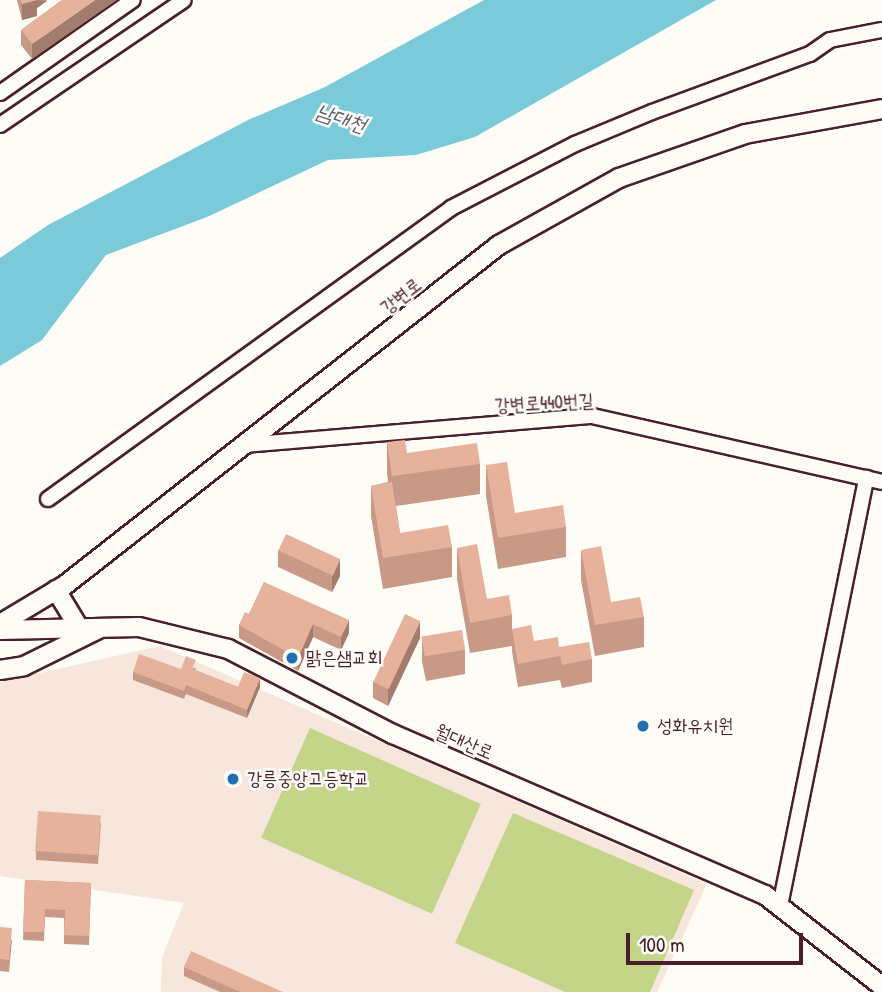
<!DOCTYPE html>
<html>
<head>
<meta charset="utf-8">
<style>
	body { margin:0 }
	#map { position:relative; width:882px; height:992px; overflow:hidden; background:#fdfcf7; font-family:"Patrick Hand","Poor Story",sans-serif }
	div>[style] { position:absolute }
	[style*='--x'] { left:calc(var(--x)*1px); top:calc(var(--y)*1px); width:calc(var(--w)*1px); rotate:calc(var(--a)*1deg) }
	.built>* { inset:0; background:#f6e6dc }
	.green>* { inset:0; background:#c4d589; transform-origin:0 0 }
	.water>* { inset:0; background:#7bcad9 }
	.roads { filter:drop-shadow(2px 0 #4a1f2b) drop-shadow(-2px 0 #4a1f2b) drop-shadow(0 2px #4a1f2b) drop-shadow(0 -2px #4a1f2b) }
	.minor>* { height:14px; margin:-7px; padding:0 7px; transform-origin:7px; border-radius:7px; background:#fdfcf7 }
	.tertiary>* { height:18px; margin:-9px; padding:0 9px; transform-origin:9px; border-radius:9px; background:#fdfcf7 }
	.wall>* { inset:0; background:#c79986 }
	.shaded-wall>* { inset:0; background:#a27d6d }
	.building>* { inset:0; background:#e7b29c; transform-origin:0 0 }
	.dots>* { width:19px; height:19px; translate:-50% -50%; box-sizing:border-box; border:4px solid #fdfcf7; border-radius:50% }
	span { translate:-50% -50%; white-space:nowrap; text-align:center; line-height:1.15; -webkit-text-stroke:5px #fdfcf7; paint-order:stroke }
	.street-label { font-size:19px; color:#4a1f2b }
	.poi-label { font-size:19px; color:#4a1f2b }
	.left { translate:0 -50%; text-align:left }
	.water-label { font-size:21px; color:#5b5b68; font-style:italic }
	.scale { position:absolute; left:626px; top:933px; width:177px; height:32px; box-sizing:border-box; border:4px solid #4a1f2b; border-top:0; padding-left:9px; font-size:21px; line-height:24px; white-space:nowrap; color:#4a1f2b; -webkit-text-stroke:5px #fdfcf7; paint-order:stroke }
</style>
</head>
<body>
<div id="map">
	<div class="built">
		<i style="clip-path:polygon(160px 646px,707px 884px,657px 992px,161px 992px,162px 957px,184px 903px,0 876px,0 682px)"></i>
	</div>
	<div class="green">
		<i style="left:310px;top:728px;width:187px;height:120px;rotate:24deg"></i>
		<i style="clip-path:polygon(513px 813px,694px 890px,650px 992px,565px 992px,455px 943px)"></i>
	</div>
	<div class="water">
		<i style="clip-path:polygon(484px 0,716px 0,475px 137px,416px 155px,328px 160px,207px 217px,106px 255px,42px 340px,0 366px,0 258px,48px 225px,248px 120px,325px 87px)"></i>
	</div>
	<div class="roads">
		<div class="minor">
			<i style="--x:0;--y:93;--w:162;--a:-35"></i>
			<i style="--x:0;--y:125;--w:222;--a:-34.2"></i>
			<i style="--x:245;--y:445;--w:348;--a:-4.8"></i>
			<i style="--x:592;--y:416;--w:297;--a:12.8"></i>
			<i style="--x:48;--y:499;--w:497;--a:-35.8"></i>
			<i style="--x:451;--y:208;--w:140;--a:-27.3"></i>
			<i style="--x:575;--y:144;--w:83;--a:-22.6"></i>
			<i style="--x:652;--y:112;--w:168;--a:-20.2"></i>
			<i style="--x:810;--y:54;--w:24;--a:-35"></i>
			<i style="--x:830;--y:40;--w:53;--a:-10.9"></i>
			<i style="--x:780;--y:906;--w:437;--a:-78.6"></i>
		</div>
		<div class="tertiary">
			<i style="--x:56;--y:590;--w:42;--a:58.6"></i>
			<i style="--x:0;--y:624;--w:76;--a:-31"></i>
			<i style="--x:65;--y:585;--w:551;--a:-38.08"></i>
			<i style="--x:499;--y:245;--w:137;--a:-29.2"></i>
			<i style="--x:619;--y:178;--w:133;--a:-19.2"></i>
			<i style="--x:745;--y:134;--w:139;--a:-10.3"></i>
			<i style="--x:0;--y:630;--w:139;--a:-1.2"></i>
			<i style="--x:139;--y:627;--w:92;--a:13.9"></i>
			<i style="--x:228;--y:649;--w:186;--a:27.3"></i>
			<i style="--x:393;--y:734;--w:405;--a:23.4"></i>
			<i style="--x:765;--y:895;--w:148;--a:37.9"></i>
			<i style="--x:0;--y:670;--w:24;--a:-9"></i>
			<i style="--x:24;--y:666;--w:84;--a:-26.3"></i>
		</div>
	</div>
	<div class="wall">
		<i style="clip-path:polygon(17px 0,47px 0,47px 1px,37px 8px,37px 16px,22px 20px)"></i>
		<i style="clip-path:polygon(62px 0,32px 59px,21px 45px,21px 30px)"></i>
		<i style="clip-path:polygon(387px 442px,407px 453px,480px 464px,480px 494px,396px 506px,400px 533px,452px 547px,452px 577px,383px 589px,371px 516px,371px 486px,388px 482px,387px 473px)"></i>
		<i style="clip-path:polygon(486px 465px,515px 513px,566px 527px,566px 557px,498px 569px,486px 496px)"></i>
		<i style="clip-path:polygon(457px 548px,487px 599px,512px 615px,512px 629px,534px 641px,559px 647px,592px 659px,592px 682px,562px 688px,560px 680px,518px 687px,512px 652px,512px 646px,470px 653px,457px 579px)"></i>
		<i style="clip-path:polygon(278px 550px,340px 576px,332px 592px,278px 567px)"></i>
		<i style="clip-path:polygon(581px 550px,611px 602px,644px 617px,644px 647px,595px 656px,581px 580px)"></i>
		<i style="clip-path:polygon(264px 582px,349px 633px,341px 650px,313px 637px,298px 671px,239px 638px,239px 625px,249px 614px)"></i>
		<i style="clip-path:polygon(422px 637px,465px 650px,465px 674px,426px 681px,422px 661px)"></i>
		<i style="clip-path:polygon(420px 638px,388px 706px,373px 698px,373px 682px)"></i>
		<i style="clip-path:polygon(196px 668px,195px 670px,238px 687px,260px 687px,247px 718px,186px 694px,184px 699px,133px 680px,133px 672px)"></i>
		<i style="clip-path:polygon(101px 823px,98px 864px,36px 860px,36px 851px)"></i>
		<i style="clip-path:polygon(25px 880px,91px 883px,89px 945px,64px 944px,64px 918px,45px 917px,44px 941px,23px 940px)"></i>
		<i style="clip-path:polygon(0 927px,12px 940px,9px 972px,0 971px)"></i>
		<i style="clip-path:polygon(184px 967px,283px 992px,220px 992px,184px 976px)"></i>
	</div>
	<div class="shaded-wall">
		<i style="clip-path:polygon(36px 0,47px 1px,37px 8px,37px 16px,22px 20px,22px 4px)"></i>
		<i style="clip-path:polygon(95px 0,117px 0,32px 59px,32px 44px)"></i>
		<i style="clip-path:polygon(340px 559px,340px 576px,332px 592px,332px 576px)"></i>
		<i style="clip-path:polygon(349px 620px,349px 633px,341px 650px,341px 637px)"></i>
		<i style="clip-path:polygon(420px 621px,420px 638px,388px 706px,388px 689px)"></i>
		<i style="clip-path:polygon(313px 624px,313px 637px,298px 671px,298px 658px)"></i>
		<i style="clip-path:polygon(260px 678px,260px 687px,247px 718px,247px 710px)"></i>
	</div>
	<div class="building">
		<i style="clip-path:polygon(21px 0,37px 0,22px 4px)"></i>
		<i style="clip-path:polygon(62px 0,95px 0,32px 44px,21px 30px)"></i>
		<i style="clip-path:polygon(405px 440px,407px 453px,477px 443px,480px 464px,392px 476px,387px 442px)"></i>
		<i style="clip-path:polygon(507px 462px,515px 513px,563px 505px,566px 527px,498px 538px,486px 465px)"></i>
		<i style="clip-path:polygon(392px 482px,400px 533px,448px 525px,452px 547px,383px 558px,371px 486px)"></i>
		<i style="left:286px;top:534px;width:60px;height:18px;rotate:25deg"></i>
		<i style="clip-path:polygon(477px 544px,487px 599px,509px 595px,512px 615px,470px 623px,457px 548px)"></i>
		<i style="clip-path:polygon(601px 546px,611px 602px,640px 597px,644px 617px,595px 625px,581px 550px)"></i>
		<i style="clip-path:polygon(264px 582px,349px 620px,341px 637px,313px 624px,298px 658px,239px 625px,245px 612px,249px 614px)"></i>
		<i style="left:405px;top:614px;width:17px;height:75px;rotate:25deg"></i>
		<i style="clip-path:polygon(531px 625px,534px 641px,558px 637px,559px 647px,589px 642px,592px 659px,562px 665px,560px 656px,518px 664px,512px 629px)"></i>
		<i style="left:462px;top:630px;width:20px;height:41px;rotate:81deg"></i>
		<i style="clip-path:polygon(139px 654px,181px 669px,186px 656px,196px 660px,192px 669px,238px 687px,244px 672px,260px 678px,247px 710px,186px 685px,184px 691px,133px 672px)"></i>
		<i style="left:38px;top:811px;width:63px;height:40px;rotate:4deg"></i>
		<i style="clip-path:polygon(25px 880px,91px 883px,89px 936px,64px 935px,65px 910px,45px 909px,44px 932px,23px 932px)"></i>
		<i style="clip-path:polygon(0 927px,12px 928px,9px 960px,0 959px)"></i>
		<i style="clip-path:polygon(191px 951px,283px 992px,240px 992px,184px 967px)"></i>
	</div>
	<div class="dots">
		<i style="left:292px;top:658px;background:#1f6fb2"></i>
		<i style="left:643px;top:726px;background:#1f6fb2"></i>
		<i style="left:233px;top:779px;background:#1f6fb2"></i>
	</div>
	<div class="street-label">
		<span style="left:401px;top:296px;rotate:-38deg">강변로</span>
		<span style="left:544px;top:403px;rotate:-3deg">강변로440번길</span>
		<span style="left:464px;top:742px;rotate:23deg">월대산로</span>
	</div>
	<div class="poi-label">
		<span class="left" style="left:306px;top:658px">맑은샘교회</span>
		<span class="left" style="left:657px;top:726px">성화유치원</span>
		<span class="left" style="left:247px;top:779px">강릉중앙고등학교</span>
	</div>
	<div class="water-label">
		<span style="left:341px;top:118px;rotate:18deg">남대천</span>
	</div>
	<div class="scale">100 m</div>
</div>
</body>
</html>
